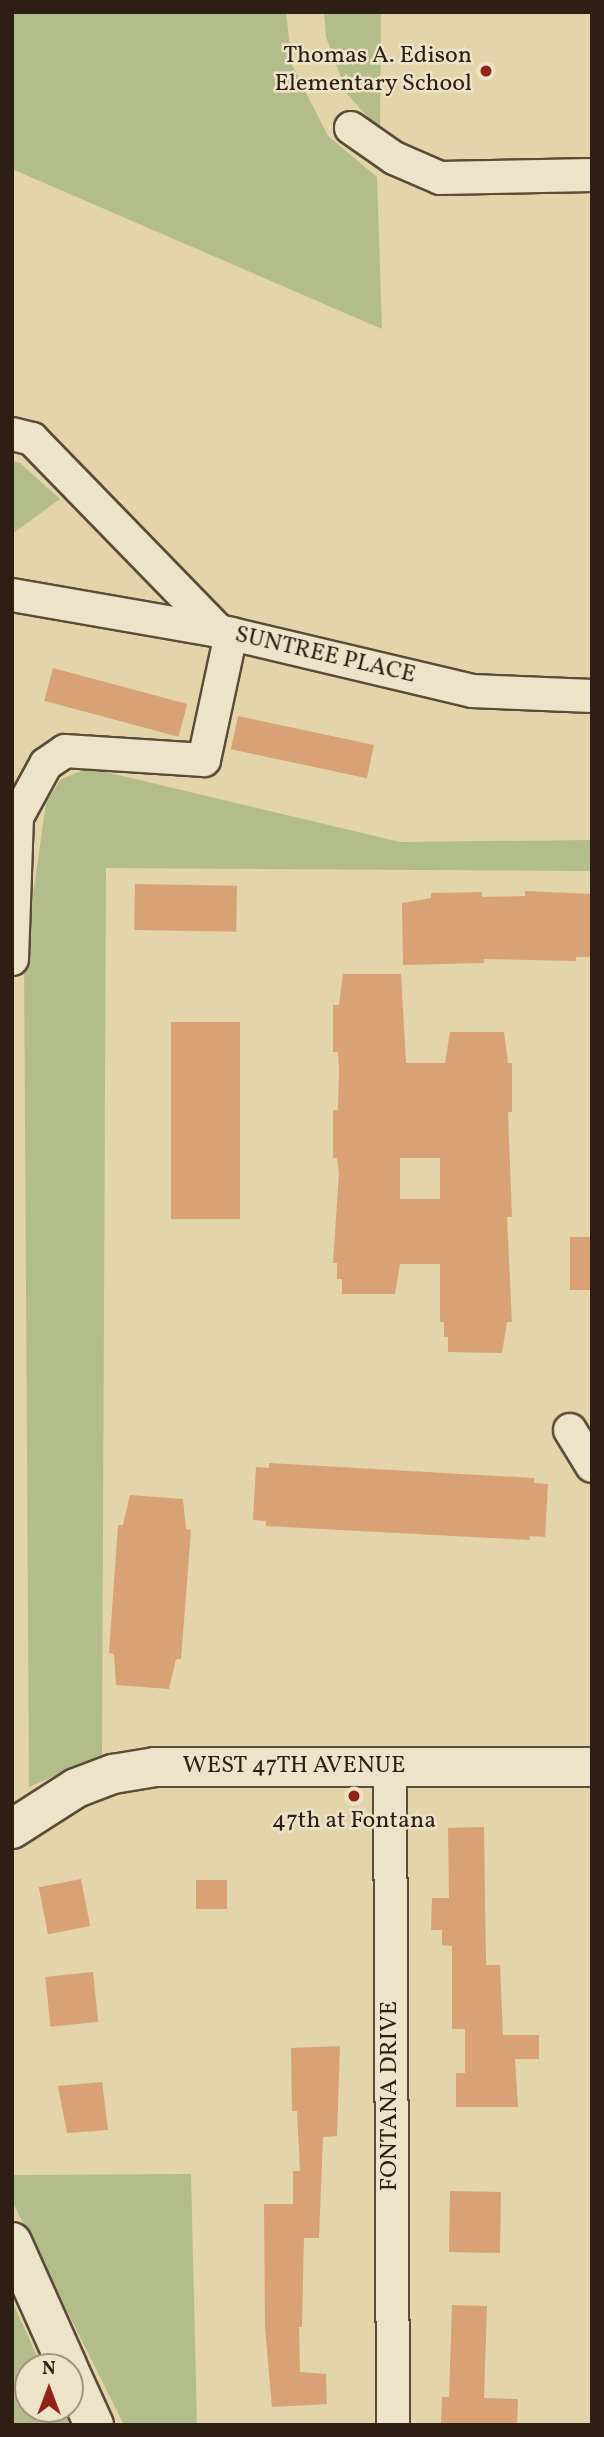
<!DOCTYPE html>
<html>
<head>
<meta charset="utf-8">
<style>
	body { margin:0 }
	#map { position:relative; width:604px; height:2437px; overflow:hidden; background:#e3d4aa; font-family:Vollkorn,serif }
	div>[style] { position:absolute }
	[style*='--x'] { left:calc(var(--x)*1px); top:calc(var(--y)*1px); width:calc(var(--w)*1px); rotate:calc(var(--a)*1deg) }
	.green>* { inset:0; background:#b3bd89 }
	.building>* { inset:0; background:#d8a176; transform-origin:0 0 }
	.roads { filter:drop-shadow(2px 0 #5b4c39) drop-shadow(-2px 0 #5b4c39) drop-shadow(0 2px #5b4c39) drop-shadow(0 -2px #5b4c39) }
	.street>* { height:32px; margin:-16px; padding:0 16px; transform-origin:16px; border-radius:16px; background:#ede3c8 }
	.secondary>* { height:38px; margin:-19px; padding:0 19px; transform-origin:19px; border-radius:19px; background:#ede3c8 }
	.dots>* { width:19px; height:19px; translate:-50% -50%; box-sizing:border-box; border:4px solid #ede3c8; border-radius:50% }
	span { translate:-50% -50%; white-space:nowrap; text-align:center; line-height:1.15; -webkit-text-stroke:5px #ede3c8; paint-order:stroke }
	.poi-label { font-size:24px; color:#2e1e13 }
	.right { translate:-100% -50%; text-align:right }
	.street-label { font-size:24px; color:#2e1e13 }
	.frame { position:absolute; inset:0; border:14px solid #2e1e13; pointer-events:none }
	.north { position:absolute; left:14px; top:2353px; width:70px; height:70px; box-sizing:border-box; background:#ede3c8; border:2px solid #a19480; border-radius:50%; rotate:0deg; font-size:19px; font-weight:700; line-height:28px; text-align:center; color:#2e1e13 }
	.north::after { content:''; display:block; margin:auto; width:24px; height:32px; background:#8f2418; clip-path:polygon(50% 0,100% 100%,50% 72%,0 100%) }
</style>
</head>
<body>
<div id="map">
	<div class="green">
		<i style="clip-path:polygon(12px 12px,286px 12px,292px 65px,328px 136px,377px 177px,382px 329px,12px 169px)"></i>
		<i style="clip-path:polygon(324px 12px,381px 12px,380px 130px,347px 94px,326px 37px)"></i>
		<i style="clip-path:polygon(12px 461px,20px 463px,60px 499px,12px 534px)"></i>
		<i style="clip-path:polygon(89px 768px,400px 842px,592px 840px,592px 871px,106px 868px,102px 1755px,29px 1787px,24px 959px,46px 803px,61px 779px)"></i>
		<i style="clip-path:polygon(191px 2174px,197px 2425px,124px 2425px,12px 2201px,12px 2175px)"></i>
		<i style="clip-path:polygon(12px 2301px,42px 2367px,28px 2367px,28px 2409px,63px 2409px,70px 2425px,12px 2425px)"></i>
	</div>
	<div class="building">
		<i style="left:53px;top:668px;width:139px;height:34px;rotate:15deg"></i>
		<i style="left:238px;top:716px;width:139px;height:34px;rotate:12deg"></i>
		<i style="left:135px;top:884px;width:102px;height:46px;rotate:1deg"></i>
		<i style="clip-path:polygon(525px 891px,592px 894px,592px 957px,576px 957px,576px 961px,484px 959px,484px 963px,403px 965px,402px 903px,431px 898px,431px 893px,482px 892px,482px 897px,525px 896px)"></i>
		<i style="clip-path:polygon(evenodd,343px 974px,401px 974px,406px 1063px,445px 1063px,450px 1032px,504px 1032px,508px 1063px,512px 1063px,512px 1112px,508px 1112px,512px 1217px,507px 1217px,512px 1322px,507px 1322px,502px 1353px,448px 1352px,448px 1337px,444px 1337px,444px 1322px,440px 1322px,440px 1264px,400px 1264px,395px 1294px,342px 1294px,342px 1279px,337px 1279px,337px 1263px,333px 1263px,339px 1173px,337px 1158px,333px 1158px,333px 1110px,338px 1110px,339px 1070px,338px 1052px,333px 1052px,333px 1005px,339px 1005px,343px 974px,400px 1158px,440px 1158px,440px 1199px,400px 1199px,400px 1158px)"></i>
		<i style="left:171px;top:1022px;width:69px;height:197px"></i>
		<i style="left:570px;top:1237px;width:22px;height:53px"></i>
		<i style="clip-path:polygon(269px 1463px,534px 1478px,534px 1483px,548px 1484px,545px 1537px,530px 1536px,530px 1540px,266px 1526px,266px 1521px,253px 1520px,256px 1467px,269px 1468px)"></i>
		<i style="clip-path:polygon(130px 1495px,183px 1499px,186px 1529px,191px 1530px,181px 1659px,176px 1659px,169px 1689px,116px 1685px,114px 1654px,109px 1653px,118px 1525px,123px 1525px)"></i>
		<i style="clip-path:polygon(484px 1827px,486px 1965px,500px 1965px,503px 2035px,539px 2035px,539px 2059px,515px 2059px,518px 2107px,456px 2107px,456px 2073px,465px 2073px,465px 2029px,452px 2029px,452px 1946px,442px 1945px,442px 1930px,431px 1930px,432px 1898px,449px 1898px,448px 1828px)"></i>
		<i style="left:81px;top:1879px;width:48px;height:43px;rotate:79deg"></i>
		<i style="left:196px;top:1880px;width:31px;height:29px"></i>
		<i style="left:93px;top:1972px;width:50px;height:48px;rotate:84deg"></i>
		<i style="clip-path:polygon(340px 2046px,337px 2136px,323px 2137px,319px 2238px,304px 2238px,302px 2327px,299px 2327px,300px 2372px,326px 2374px,327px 2404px,272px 2407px,265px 2327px,264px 2204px,293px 2204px,293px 2171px,300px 2171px,297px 2111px,292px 2111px,291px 2048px)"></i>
		<i style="clip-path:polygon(102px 2082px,108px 2130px,67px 2133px,58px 2086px)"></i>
		<i style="left:450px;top:2191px;width:51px;height:61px;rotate:1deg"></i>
		<i style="clip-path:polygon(452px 2305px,487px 2306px,484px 2398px,518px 2399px,517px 2425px,441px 2425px,442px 2397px,449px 2397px)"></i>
	</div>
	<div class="roads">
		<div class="street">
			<i style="--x:351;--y:128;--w:52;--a:34.9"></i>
			<i style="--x:394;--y:158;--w:50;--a:23.5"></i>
			<i style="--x:440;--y:178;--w:152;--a:-1.1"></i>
			<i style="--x:12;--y:434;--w:21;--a:14"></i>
			<i style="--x:32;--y:439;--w:268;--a:45.8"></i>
			<i style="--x:219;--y:631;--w:260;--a:13.3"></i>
			<i style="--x:472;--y:691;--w:120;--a:2.4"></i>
			<i style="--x:12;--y:595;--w:210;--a:9.9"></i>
			<i style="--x:12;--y:959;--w:142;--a:-88"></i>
			<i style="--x:17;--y:817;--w:60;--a:-61.3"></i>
			<i style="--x:46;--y:764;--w:23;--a:-34"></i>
			<i style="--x:65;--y:751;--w:139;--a:3.7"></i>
			<i style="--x:204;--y:760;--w:129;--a:-77.9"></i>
			<i style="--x:570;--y:1430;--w:42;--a:58.6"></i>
			<i style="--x:390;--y:1767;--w:658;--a:89.74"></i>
		</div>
		<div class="secondary">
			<i style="--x:12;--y:1829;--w:76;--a:-32.6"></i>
			<i style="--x:76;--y:1788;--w:40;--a:-21"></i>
			<i style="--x:113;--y:1774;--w:43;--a:-9.5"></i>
			<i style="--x:155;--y:1767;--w:437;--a:0"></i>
			<i style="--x:12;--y:2242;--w:137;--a:65.9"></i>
			<i style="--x:70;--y:2372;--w:58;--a:65.6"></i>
		</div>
	</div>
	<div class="dots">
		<i style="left:486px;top:71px;background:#8f2418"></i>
		<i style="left:354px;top:1796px;background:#8f2418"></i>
	</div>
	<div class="poi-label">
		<span class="right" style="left:472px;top:71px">Thomas A. Edison<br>Elementary School</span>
		<span style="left:354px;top:1822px">47th at Fontana</span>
	</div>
	<div class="street-label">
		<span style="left:325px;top:656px;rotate:13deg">SUNTREE PLACE</span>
		<span style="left:294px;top:1767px">WEST 47TH AVENUE</span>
		<span style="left:391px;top:2096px;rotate:-90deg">FONTANA DRIVE</span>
	</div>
	<div class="frame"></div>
	<div class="north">N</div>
</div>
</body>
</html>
